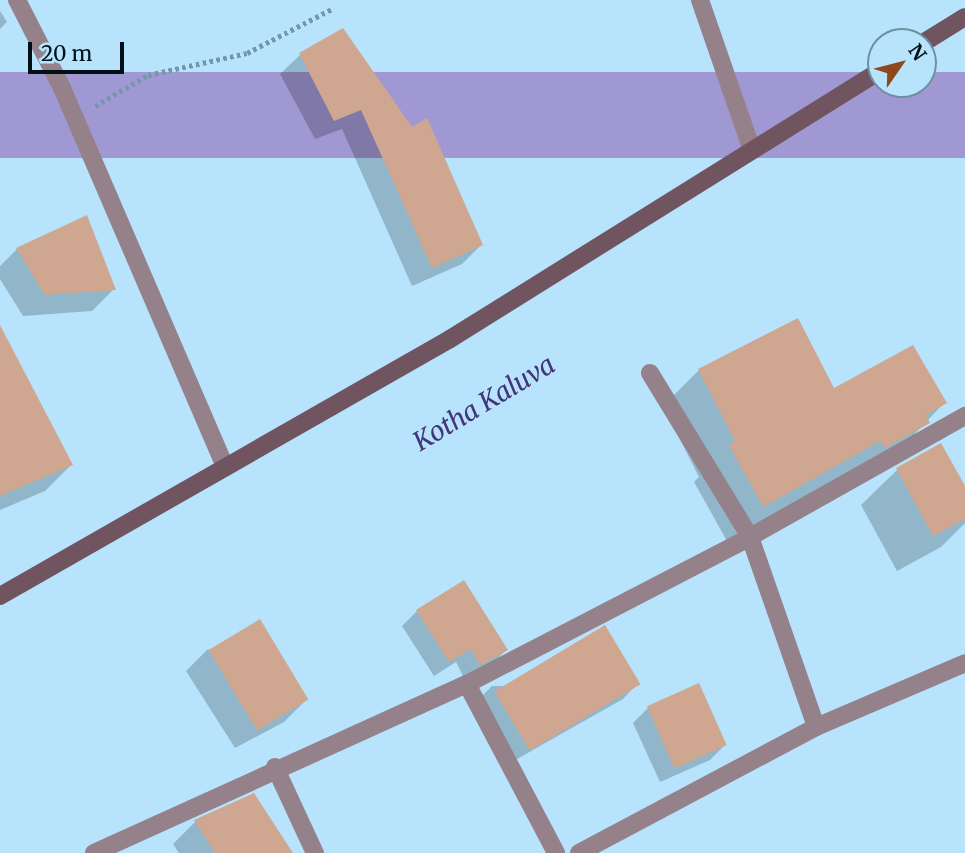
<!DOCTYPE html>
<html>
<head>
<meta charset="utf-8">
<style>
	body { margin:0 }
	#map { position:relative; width:965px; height:853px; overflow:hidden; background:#b7e4fc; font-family:Merriweather,serif }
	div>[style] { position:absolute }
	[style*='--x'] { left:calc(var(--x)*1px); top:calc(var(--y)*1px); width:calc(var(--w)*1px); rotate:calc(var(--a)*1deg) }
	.water>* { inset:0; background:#a098d2; transform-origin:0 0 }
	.shadow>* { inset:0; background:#0003 }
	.building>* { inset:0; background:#cfa790; transform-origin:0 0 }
	.path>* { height:4.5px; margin-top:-2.25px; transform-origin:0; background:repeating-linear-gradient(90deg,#7496a8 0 3.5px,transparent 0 7px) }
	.street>* { height:18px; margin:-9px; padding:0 9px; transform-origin:9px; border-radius:9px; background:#948189 }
	.secondary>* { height:18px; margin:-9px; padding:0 9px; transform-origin:9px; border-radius:9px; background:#705561 }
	span { translate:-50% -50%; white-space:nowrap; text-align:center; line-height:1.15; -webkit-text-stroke:7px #b7e4fc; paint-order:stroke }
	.water-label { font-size:26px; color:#44347a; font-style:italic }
	.north { position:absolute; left:867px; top:28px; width:70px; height:70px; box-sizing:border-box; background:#b7e4fc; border:2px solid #6e8fa0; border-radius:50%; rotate:55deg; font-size:19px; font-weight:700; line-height:28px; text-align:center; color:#010f17 }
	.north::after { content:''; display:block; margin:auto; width:24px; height:32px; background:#8d491c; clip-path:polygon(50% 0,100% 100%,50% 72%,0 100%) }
	.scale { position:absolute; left:28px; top:42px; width:96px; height:32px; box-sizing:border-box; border:4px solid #010f17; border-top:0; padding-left:9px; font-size:21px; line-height:24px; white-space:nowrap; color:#010f17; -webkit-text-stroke:5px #b7e4fc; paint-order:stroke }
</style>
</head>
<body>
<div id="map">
	<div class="water">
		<i style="left:965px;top:72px;width:86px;height:1117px;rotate:90deg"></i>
	</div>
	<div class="shadow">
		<i style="clip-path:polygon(0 11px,7px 22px,0 29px)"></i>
		<i style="clip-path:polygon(342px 30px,412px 129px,481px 245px,462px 264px,412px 286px,342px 129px,315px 139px,280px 74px,300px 55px)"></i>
		<i style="clip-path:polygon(86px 218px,114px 289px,92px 311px,23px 316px,0 279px,0 266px,17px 249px)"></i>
		<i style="clip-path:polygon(0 328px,71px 465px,45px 491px,0 510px)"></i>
		<i style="clip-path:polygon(699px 370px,834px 390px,944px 403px,892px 458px,727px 541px,694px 482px,699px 477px,663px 406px)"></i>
		<i style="clip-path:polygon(940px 445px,965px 490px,965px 523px,941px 547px,897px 571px,861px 505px,897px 470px)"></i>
		<i style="clip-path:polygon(417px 611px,506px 650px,491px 665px,464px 678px,456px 662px,434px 676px,402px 626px)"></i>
		<i style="clip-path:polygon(208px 649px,306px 700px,284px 722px,235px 748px,186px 671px)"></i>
		<i style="clip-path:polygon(637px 684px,623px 699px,510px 763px,477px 701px,492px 686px)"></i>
		<i style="clip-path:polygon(648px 708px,725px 745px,710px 760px,660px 782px,633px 723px)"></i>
		<i style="clip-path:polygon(253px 795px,291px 853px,179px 853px,173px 844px,195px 822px)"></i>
	</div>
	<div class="building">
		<i style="clip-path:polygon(343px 28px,412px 127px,427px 118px,483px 245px,432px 268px,361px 110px,334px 121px,299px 53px)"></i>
		<i style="clip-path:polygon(87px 215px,116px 290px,45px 295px,16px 248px)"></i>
		<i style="clip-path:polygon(798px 318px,834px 388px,913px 345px,947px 403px,926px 415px,930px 423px,885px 448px,880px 441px,763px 507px,729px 445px,735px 441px,698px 369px)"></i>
		<i style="clip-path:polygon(0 325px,73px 465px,0 496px)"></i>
		<i style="clip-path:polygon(941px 443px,965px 486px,965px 519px,933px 536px,896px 468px)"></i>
		<i style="clip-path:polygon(464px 580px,508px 650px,480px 665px,471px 649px,449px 662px,416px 610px)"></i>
		<i style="left:260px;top:619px;width:94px;height:60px;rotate:59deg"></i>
		<i style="left:605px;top:625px;width:69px;height:129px;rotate:59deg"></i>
		<i style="left:699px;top:683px;width:68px;height:57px;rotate:66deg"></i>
		<i style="clip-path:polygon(254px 793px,293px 853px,215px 853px,194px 820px)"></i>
	</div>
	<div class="path">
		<i style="--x:95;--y:106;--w:61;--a:-30.3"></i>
		<i style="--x:148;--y:75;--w:101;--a:-12.5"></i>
		<i style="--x:247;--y:53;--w:96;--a:-27.4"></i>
	</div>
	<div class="street">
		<i style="--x:17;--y:0;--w:99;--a:62.9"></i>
		<i style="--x:62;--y:88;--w:413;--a:66.7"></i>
		<i style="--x:700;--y:0;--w:159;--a:70.9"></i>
		<i style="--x:650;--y:373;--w:192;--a:58.6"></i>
		<i style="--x:750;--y:537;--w:201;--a:70.8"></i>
		<i style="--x:467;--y:684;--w:191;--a:62.2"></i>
		<i style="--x:275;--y:767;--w:95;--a:65.1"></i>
		<i style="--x:94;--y:853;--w:409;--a:-24.4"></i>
		<i style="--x:467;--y:684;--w:319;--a:-27.4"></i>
		<i style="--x:750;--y:537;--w:247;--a:-29.4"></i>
		<i style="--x:579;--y:853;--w:268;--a:-28"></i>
		<i style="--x:816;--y:727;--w:162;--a:-23.2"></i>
	</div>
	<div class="secondary">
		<i style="--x:923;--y:43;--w:49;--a:-31.8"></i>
		<i style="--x:0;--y:596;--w:518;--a:-29.73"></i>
		<i style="--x:450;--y:339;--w:508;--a:-31.97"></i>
	</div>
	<div class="water-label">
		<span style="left:484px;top:403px;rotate:-31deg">Kotha Kaluva</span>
	</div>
	<div class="north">N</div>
	<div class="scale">20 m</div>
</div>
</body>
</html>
